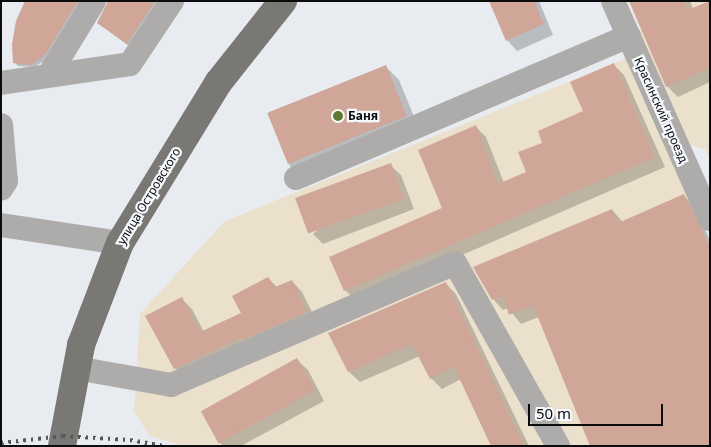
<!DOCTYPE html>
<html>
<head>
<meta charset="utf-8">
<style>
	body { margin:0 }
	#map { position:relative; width:711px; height:447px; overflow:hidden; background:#e8ebf0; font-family:"Noto Sans",sans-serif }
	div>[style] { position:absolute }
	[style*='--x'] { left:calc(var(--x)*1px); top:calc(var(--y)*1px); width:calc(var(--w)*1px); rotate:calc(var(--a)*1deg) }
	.industrial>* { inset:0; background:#ebe0cb }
	.shadow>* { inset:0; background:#0003 }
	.building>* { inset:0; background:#cfa697; transform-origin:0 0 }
	.minor>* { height:24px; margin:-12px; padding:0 12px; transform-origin:12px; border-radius:12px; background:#aeacaa }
	.major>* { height:28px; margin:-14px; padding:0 14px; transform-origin:14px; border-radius:14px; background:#7a7875 }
	.rail>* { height:4px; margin-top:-2px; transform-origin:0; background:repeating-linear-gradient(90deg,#545658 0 2.5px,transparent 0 7.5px) }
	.dots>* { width:14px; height:14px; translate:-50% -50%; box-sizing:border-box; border:2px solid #f6f9fd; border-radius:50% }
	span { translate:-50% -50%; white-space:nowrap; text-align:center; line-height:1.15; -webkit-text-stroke:4.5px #f6f9fd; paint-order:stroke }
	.street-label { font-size:12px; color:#0b0c0d }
	.poi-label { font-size:12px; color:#0b0c0d; font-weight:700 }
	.left { translate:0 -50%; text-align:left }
	.frame { position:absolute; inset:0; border:2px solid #0b0c0d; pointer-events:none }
	.scale { position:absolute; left:528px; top:404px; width:135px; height:22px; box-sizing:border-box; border:2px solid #0b0c0d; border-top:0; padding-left:6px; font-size:15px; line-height:18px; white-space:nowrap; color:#0b0c0d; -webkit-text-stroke:4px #f6f9fd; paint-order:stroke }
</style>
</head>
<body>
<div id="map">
	<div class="industrial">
		<i style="clip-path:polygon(629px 1px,710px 1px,710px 160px,706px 150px,686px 143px,639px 31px,647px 28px,644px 20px,638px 23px)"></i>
		<i style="clip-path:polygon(627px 58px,710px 247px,710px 446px,185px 446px,150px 436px,134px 412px,140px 314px,225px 221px)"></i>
	</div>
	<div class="shadow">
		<i style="clip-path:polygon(26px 1px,84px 1px,48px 59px,34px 67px,18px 66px,14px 62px)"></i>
		<i style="clip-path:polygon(110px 1px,167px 1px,134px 50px,98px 23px)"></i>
		<i style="clip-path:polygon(490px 1px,539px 1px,553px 35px,517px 51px,507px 40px)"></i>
		<i style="clip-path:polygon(631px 1px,690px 1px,693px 9px,710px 2px,710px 82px,678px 97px,667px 86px)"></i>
		<i style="clip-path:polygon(614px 65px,624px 75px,665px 167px,356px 301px,345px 290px,443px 209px,476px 127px,486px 137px,504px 183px,527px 173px,585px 112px)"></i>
		<i style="clip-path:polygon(386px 67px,399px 80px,419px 129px,303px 179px,290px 166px,269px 112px)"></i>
		<i style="clip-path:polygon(390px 165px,401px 175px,414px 209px,323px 244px,313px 234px)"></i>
		<i style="clip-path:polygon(683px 195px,694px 206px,710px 240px,710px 391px,539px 317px,521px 324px,508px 308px,503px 310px,493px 299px,612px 210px,623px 222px)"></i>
		<i style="clip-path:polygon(268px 278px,277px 287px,292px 281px,302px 292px,317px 322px,186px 378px,175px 368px,182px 299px,192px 309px,204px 332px,242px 313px)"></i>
		<i style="clip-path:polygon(445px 283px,456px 294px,529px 446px,492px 446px,461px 379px,442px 389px,431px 378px,420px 356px,360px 382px,349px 372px,329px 333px)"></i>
		<i style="clip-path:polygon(297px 360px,308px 370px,324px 401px,241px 446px,223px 446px,219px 441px)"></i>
	</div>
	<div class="building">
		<i style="clip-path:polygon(25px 1px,78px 1px,45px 55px,31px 65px,13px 63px,12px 44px,16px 21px)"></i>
		<i style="clip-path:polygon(108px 1px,155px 1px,127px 44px,97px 23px)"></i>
		<i style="clip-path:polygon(489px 1px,534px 1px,544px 24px,506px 41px)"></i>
		<i style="clip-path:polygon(629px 1px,684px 1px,687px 10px,710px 1px,710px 68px,666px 87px)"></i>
		<i style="clip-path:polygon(614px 63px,655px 157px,344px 291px,329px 257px,442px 208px,418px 150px,476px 125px,498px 184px,526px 172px,518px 152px,542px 143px,538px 131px,583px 111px,570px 82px)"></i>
		<i style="left:386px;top:65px;width:55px;height:128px;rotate:68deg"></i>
		<i style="left:391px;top:163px;width:38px;height:102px;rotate:70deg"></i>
		<i style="clip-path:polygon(684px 194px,710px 247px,710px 446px,590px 446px,533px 305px,509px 315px,503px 296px,492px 300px,473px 267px,612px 209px,618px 223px)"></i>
		<i style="clip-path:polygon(268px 277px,275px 287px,292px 280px,307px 312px,242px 340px,240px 338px,174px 369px,145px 316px,182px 297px,200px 332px,241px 313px,232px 296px)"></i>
		<i style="clip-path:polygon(446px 282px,510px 416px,524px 446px,491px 446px,454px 367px,430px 379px,412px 344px,348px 372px,328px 333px)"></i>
		<i style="left:297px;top:358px;width:37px;height:110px;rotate:61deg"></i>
	</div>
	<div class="minor">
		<i style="--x:613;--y:1;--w:239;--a:66"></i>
		<i style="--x:49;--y:75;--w:87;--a:-58.7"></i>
		<i style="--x:1;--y:83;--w:130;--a:-8.4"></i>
		<i style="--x:130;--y:64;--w:76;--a:-56.3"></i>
		<i style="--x:1;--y:125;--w:56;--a:84.9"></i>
		<i style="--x:6;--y:181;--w:9;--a:122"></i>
		<i style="--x:296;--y:178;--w:362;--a:-23.1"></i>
		<i style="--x:1;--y:225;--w:120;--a:8.6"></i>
		<i style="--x:76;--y:368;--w:97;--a:10.1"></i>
		<i style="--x:171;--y:385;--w:309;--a:-23.2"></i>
		<i style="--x:455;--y:263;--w:210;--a:60.6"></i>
	</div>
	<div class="major">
		<i style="--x:62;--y:446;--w:103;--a:-79.3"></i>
		<i style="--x:81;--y:345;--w:109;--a:-69.1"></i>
		<i style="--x:120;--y:243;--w:188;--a:-58.5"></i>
		<i style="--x:218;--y:83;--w:105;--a:-51.6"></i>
	</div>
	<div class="rail">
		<i style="--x:1;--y:443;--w:62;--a:-6.4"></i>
		<i style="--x:63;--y:436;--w:67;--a:3.4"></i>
		<i style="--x:130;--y:440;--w:35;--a:10"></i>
	</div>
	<div class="dots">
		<i style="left:338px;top:116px;background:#5e7a2e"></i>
	</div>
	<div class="street-label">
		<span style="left:661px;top:110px;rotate:66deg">Красинский проезд</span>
		<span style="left:149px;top:196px;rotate:-59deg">улица Островского</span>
	</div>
	<div class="poi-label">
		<span class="left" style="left:348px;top:116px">Баня</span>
	</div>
	<div class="frame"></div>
	<div class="scale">50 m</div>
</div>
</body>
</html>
